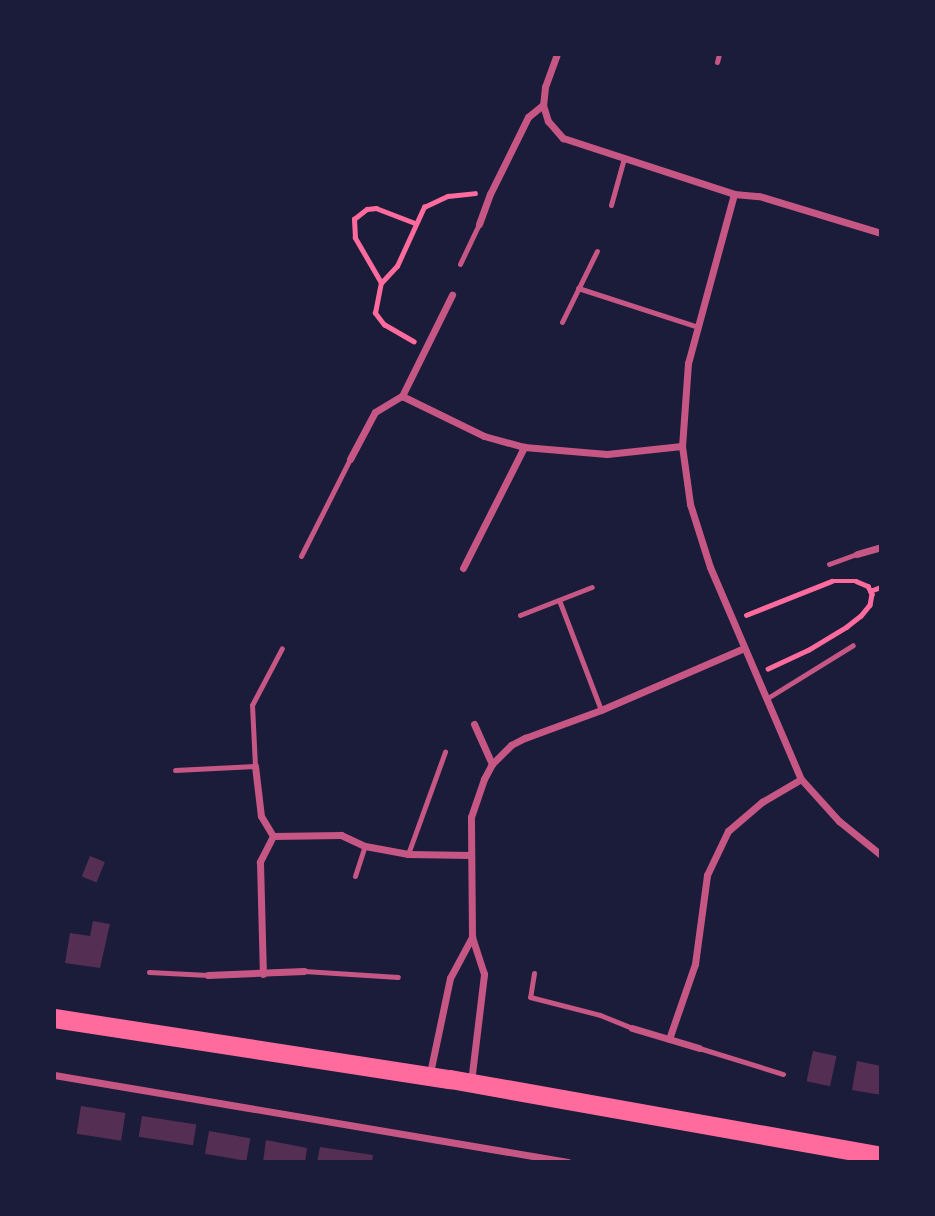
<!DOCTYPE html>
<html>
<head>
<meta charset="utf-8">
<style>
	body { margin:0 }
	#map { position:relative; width:935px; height:1216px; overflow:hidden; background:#1b1b3a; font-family:Commissioner,sans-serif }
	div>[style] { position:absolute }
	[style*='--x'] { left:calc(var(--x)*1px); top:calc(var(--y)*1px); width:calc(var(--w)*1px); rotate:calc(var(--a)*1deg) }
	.building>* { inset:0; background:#542f53; transform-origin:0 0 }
	.path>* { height:4.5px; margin:-2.25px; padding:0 2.25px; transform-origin:2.25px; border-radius:2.25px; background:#ff6b9d }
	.service>* { height:5px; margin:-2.5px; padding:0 2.5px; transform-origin:2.5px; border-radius:2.5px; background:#c65784 }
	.minor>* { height:7px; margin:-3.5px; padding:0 3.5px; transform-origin:3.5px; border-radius:3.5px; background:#c65784 }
	.trunk>* { height:19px; margin:-9.5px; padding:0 9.5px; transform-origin:9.5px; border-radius:9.5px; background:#ff6b9d }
	span { translate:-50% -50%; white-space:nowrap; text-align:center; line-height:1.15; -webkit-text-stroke:7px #1b1b3a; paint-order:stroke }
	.frame { position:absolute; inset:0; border:56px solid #1b1b3a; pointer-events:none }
</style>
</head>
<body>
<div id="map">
	<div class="building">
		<i style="left:90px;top:856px;width:16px;height:22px;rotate:22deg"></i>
		<i style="clip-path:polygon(93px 921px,110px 924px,100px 968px,65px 963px,70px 933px,90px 936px)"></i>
		<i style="left:813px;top:1051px;width:24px;height:31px;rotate:12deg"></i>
		<i style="clip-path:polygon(857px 1061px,881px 1066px,881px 1095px,852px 1090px)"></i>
		<i style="left:81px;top:1106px;width:45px;height:28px;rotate:9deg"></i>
		<i style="left:142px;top:1116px;width:55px;height:21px;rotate:9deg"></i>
		<i style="left:209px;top:1131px;width:42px;height:23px;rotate:10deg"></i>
		<i style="clip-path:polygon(266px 1140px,307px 1148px,305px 1162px,263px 1162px)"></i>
		<i style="clip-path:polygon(320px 1147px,373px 1155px,372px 1162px,317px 1162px)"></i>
	</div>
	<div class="path">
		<i style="--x:381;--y:283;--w:52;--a:-120"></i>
		<i style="--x:355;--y:238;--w:19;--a:-93"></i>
		<i style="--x:354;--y:219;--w:16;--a:-38"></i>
		<i style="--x:367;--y:209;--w:9;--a:-6"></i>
		<i style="--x:376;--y:208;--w:42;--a:21"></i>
		<i style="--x:414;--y:342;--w:34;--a:-150"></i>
		<i style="--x:384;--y:325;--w:15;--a:-127"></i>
		<i style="--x:375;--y:313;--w:31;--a:-79"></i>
		<i style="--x:381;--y:283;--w:23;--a:-47"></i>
		<i style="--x:397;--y:266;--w:65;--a:-65.4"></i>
		<i style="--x:424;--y:207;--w:26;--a:-25"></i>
		<i style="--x:448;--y:196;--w:27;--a:-6"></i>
		<i style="--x:870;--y:591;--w:12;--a:-20"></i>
		<i style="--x:746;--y:615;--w:92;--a:-21.6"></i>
		<i style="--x:832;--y:581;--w:24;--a:0"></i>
		<i style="--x:856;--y:581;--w:13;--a:23"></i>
		<i style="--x:868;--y:586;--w:9;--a:63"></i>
		<i style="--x:872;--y:594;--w:11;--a:100"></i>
		<i style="--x:870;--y:605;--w:14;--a:129"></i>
		<i style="--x:861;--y:616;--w:18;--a:142"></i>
		<i style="--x:847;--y:627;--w:44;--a:148.8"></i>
		<i style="--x:809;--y:650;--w:45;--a:155.1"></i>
	</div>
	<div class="service">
		<i style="--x:717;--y:62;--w:8;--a:-76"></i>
		<i style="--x:611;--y:205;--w:49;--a:-74.5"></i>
		<i style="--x:460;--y:264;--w:44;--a:-64.6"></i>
		<i style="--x:578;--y:288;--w:126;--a:18"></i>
		<i style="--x:562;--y:322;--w:79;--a:-63.8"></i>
		<i style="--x:301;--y:556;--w:109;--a:-63.2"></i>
		<i style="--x:829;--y:564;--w:30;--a:-20"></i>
		<i style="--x:559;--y:600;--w:118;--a:69.1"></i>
		<i style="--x:520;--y:615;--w:77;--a:-21.3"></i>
		<i style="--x:766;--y:699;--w:102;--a:-31.8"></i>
		<i style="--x:175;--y:770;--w:80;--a:-2.9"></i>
		<i style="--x:255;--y:766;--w:61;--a:-92.8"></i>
		<i style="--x:252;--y:705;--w:64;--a:-62.2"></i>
		<i style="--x:408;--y:854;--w:109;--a:-70.1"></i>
		<i style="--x:355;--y:876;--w:32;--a:-72"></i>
		<i style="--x:304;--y:971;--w:94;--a:3.7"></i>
		<i style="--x:149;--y:972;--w:59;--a:2.9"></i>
		<i style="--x:534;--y:973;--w:24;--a:99"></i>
		<i style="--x:530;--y:997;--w:72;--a:14.4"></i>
		<i style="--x:600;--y:1015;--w:35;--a:22"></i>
		<i style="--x:699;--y:1048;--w:88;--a:17.2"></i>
	</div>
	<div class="minor">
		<i style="--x:557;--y:54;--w:35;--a:110"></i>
		<i style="--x:545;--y:87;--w:18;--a:96"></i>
		<i style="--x:543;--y:105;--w:17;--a:73"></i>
		<i style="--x:548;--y:121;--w:23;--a:49"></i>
		<i style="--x:563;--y:138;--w:180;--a:18.1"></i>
		<i style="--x:734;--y:194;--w:25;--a:5"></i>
		<i style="--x:759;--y:196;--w:127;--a:16.9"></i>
		<i style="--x:734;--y:194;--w:175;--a:105.2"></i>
		<i style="--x:688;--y:363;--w:83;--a:94.1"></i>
		<i style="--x:682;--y:446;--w:59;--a:82.1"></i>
		<i style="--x:690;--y:504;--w:66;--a:72.4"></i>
		<i style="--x:710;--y:567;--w:231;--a:66.8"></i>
		<i style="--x:801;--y:779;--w:57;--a:47.9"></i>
		<i style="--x:839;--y:821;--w:54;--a:39"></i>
		<i style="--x:479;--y:224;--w:32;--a:-70"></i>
		<i style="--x:490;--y:194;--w:86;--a:-63.7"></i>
		<i style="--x:528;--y:117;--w:19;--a:-39"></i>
		<i style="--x:402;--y:396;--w:91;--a:26"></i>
		<i style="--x:484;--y:436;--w:41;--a:15.4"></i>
		<i style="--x:524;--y:447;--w:83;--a:4.8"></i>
		<i style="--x:607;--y:454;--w:75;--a:-6.1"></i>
		<i style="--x:350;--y:459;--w:53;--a:-62"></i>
		<i style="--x:375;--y:412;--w:31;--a:-31"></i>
		<i style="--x:402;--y:396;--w:113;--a:-63.7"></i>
		<i style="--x:857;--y:554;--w:25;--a:-16"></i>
		<i style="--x:463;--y:568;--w:136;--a:-63.2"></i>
		<i style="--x:474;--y:724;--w:44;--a:65.8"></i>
		<i style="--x:255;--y:766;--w:50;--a:83.2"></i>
		<i style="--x:261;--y:816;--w:23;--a:59"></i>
		<i style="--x:273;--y:836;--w:29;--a:117"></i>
		<i style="--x:260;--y:862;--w:112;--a:88.5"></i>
		<i style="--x:273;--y:836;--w:68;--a:-0.8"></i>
		<i style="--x:341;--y:835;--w:26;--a:25"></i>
		<i style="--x:365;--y:846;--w:44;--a:10.5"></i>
		<i style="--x:408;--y:854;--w:63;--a:0.9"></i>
		<i style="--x:208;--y:975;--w:96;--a:-2.4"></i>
		<i style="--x:632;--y:1028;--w:70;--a:16.6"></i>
		<i style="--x:669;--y:1039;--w:79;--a:-70.9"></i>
		<i style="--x:695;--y:964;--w:90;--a:-82.3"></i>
		<i style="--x:707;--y:875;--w:49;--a:-64.5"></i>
		<i style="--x:728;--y:831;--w:45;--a:-40.5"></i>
		<i style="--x:762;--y:802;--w:45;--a:-30.5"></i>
		<i style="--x:430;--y:1073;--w:97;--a:-78.1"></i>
		<i style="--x:450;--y:978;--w:47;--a:-61.8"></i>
		<i style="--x:54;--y:1075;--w:521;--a:9.61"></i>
		<i style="--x:471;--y:1082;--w:109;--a:-83.1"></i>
		<i style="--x:484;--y:974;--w:39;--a:-108"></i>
		<i style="--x:472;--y:937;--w:120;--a:-90.5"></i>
		<i style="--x:471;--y:817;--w:40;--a:-71.1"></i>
		<i style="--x:484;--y:779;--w:17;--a:-62"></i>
		<i style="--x:492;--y:764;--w:27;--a:-45"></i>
		<i style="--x:511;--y:745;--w:16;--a:-27"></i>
		<i style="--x:525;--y:738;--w:81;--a:-20.2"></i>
		<i style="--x:601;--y:710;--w:156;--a:-23.4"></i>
	</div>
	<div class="trunk">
		<i style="--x:54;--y:1018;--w:401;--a:8.8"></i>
		<i style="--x:450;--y:1079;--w:438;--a:10.1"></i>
	</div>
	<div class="frame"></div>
</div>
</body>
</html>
